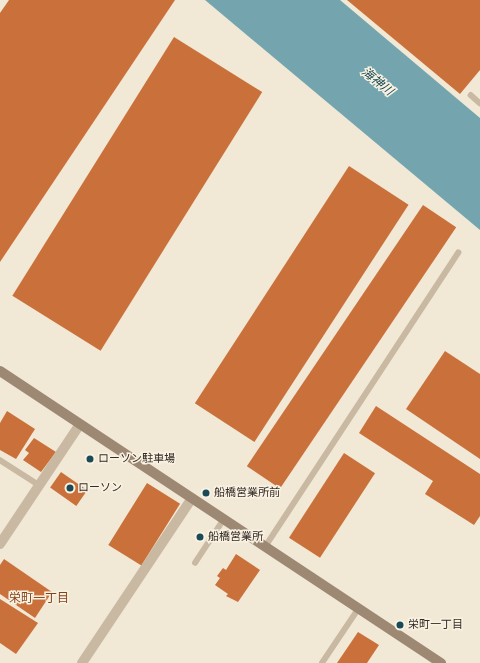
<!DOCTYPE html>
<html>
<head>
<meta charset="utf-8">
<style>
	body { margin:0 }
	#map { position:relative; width:480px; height:663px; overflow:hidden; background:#f1e8d6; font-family:"Fira Sans","Noto Sans JP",sans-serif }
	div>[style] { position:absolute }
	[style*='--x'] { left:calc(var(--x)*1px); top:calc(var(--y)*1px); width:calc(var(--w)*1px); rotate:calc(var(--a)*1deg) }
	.water>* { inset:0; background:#74a5af }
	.building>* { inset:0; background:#ca713b; transform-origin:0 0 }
	.lane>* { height:5.5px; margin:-2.75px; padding:0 2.75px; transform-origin:2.75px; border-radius:2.75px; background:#c9b9a2 }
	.street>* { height:10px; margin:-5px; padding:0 5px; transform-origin:5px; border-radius:5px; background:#c9b9a2 }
	.secondary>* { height:10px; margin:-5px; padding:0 5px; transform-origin:5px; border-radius:5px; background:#9d8873 }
	.dots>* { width:11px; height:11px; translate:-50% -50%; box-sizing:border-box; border:2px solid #f9f2e2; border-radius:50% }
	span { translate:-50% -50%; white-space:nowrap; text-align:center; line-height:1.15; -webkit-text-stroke:3px #f9f2e2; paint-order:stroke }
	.poi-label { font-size:11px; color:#342b25 }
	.left { translate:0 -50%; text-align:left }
	.water-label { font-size:12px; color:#194a56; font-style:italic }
	.neighbourhood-label { font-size:12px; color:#85431b }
</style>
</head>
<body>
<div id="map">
	<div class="water">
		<i style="clip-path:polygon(205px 0,340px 0,480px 118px,480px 230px)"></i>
	</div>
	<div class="building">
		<i style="clip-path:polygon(9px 0,175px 0,0 262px,0 13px)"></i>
		<i style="clip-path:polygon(347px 0,480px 0,480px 70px,460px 94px)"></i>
		<i style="left:174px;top:37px;width:104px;height:305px;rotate:32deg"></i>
		<i style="left:349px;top:166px;width:71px;height:283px;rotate:33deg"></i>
		<i style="left:423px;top:205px;width:40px;height:315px;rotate:34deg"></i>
		<i style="clip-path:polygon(445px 351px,480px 374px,480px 459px,406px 409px)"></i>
		<i style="clip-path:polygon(376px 406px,480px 474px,480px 516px,474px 525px,425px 494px,433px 481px,359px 433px)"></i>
		<i style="clip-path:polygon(7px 411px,35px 429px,16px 459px,0 450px,0 423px)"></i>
		<i style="clip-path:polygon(34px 438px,56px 452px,41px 472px,23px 460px,29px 453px,25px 450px)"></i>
		<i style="left:344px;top:453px;width:37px;height:101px;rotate:33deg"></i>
		<i style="left:61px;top:472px;width:32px;height:19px;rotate:35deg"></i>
		<i style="left:147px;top:483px;width:39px;height:73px;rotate:32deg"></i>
		<i style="clip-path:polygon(236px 554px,260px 570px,238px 602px,226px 596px,228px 594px,215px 585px,220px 578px,217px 576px,223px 568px,226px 570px)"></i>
		<i style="clip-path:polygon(4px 559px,52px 592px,35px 618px,0 594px,0 565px)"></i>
		<i style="clip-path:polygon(0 599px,38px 623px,16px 654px,0 643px)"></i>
		<i style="clip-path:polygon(358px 632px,379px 645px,367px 663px,337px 663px)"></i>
	</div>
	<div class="lane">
		<i style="--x:471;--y:95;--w:12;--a:42"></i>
		<i style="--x:0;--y:460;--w:46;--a:32.7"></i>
		<i style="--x:265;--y:547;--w:352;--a:-56.7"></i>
		<i style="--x:195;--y:563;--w:53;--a:-56.6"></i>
		<i style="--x:322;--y:663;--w:66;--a:-56.1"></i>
	</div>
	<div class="street">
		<i style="--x:0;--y:544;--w:144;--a:-56.3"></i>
		<i style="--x:82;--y:663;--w:198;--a:-56.3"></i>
	</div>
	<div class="secondary">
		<i style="--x:0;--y:371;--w:529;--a:33.51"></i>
	</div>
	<div class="dots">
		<i style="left:90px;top:459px;background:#194a56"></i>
		<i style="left:70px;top:488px;background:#194a56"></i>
		<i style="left:206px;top:493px;background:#194a56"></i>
		<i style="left:200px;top:537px;background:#194a56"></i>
		<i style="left:400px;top:625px;background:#194a56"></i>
	</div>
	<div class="poi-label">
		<span class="left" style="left:98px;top:459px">ローソン駐車場</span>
		<span class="left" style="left:78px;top:488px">ローソン</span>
		<span class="left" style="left:214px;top:493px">船橋営業所前</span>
		<span class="left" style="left:208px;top:537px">船橋営業所</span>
		<span class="left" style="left:408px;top:625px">栄町一丁目</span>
	</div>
	<div class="water-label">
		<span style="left:377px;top:82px;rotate:39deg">海神川</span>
	</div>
	<div class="neighbourhood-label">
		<span style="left:39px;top:599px">栄町一丁目</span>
	</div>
</div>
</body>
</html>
